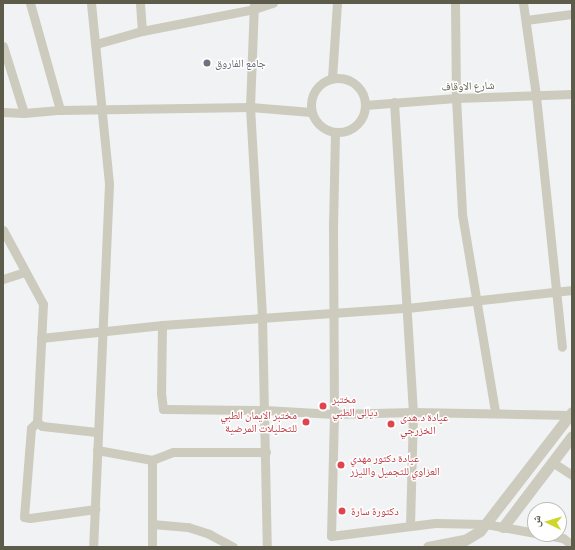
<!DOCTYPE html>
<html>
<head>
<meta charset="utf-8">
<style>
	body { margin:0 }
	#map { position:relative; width:575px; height:550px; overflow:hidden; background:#f1f2f3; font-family:Manrope,"Noto Naskh Arabic",sans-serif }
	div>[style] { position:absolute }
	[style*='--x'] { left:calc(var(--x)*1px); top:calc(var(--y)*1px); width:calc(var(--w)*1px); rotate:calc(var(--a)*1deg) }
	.minor>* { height:9px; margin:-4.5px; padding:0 4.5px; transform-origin:4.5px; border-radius:4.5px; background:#cccbbe }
	.minor>.ring { margin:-4.5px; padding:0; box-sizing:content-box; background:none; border:9px solid #cccbbe; border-radius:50% }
	.tertiary>* { height:11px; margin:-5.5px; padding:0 5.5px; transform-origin:5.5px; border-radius:5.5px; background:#cccbbe }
	.dots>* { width:11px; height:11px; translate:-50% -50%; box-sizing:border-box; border:2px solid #fff; border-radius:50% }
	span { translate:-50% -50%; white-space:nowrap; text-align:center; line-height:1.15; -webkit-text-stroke:3px #fff; paint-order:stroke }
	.worship-label { font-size:11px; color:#5b616d }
	.left { translate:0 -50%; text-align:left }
	.street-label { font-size:11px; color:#5d5c4a }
	.health-label { font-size:11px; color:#be3a42 }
	.right { translate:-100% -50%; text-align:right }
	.frame { position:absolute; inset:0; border:4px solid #5d5c4a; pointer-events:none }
	.north { position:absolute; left:527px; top:502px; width:40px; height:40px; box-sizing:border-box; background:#fff; border:1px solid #bebeb7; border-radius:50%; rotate:275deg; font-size:11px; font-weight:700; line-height:16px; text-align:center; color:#5d5c4a }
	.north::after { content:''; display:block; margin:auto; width:14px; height:18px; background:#ced628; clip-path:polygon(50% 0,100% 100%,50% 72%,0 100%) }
</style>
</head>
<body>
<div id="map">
	<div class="minor">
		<i style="--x:30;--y:3;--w:111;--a:74.3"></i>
		<i style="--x:91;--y:3;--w:182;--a:84.3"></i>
		<i style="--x:109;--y:184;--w:363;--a:92.5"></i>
		<i style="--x:140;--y:3;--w:28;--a:86"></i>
		<i style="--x:254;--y:3;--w:104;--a:92.2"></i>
		<i style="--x:250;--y:107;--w:210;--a:86.7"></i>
		<i style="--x:262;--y:317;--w:230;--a:88.8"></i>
		<i style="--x:455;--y:3;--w:95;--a:89.4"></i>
		<i style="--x:456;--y:98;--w:116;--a:87"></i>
		<i style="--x:462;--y:214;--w:201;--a:80.5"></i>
		<i style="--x:523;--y:3;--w:94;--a:82"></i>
		<i style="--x:536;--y:96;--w:252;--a:84.1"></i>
		<i style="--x:526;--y:20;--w:46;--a:-7.4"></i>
		<i style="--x:96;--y:44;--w:48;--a:-15.8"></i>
		<i style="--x:142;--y:31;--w:114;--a:-11.1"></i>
		<i style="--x:254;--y:9;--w:20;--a:-18"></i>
		<i style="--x:3;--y:46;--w:70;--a:72.6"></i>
		<i class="ring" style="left:311px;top:78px;width:45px;height:45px"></i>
		<i style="--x:332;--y:78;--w:75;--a:-86.2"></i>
		<i style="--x:394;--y:102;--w:311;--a:86.5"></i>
		<i style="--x:413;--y:412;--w:113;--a:91.5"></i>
		<i style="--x:365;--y:105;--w:91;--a:-4.4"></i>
		<i style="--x:456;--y:98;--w:116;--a:-2"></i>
		<i style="--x:3;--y:112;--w:21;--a:3"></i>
		<i style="--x:24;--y:113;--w:36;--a:-5"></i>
		<i style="--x:60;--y:110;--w:190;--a:-0.9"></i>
		<i style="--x:250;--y:107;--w:61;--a:4.7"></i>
		<i style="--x:335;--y:132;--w:92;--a:91.2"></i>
		<i style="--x:333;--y:224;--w:190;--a:89.7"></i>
		<i style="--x:334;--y:414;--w:122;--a:91.4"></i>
		<i style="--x:331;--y:536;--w:105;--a:-7.1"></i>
		<i style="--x:435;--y:523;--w:51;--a:1.1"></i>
		<i style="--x:486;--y:524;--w:50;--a:10.4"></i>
		<i style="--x:3;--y:230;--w:84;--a:61.6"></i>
		<i style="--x:43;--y:304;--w:118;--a:92.9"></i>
		<i style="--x:37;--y:422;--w:8;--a:135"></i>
		<i style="--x:31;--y:428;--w:89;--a:94.5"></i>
		<i style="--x:24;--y:517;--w:6;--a:9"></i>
		<i style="--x:30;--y:518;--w:66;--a:-7.9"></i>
		<i style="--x:3;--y:279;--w:22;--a:-18"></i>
		<i style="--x:162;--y:325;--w:68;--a:90.8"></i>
		<i style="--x:161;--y:393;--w:16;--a:83"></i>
		<i style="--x:163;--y:409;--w:102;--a:0.6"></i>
		<i style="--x:265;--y:410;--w:69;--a:3.3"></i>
		<i style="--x:334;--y:414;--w:79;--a:-1.5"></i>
		<i style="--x:413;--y:412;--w:157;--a:1.1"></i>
		<i style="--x:41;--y:338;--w:122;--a:-6.1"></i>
		<i style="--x:162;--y:325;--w:246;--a:-4"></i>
		<i style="--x:407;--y:308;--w:166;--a:-6.2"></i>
		<i style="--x:37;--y:422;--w:6;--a:39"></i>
		<i style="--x:42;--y:426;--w:55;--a:6.2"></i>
		<i style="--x:97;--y:450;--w:56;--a:10.3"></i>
		<i style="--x:152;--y:460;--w:22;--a:-21"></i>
		<i style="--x:173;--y:452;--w:93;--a:0"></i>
		<i style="--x:152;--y:460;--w:87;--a:90"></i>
		<i style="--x:552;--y:462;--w:24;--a:33"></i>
		<i style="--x:152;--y:524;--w:36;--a:5"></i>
		<i style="--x:188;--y:527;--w:22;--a:18"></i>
		<i style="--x:209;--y:534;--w:27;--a:28"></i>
		<i style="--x:542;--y:534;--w:21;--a:11"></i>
		<i style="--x:563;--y:538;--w:11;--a:38"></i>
	</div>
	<div class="tertiary">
		<i style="--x:503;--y:527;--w:114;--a:-52.8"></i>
		<i style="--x:428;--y:547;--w:38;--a:-11"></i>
		<i style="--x:465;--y:540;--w:17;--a:-31"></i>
		<i style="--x:480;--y:531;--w:150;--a:-52.3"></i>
	</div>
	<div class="dots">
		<i style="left:207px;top:63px;background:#6b7280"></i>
		<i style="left:323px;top:406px;background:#e0444e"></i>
		<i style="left:306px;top:422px;background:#e0444e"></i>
		<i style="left:391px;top:424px;background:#e0444e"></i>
		<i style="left:341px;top:465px;background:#e0444e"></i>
		<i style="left:342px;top:511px;background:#e0444e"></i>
	</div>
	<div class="worship-label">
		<span class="left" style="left:215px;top:63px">جامع الفاروق</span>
	</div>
	<div class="street-label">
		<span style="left:468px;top:86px;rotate:-2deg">شارع الاوقاف</span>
	</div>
	<div class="health-label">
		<span class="left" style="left:332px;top:406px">مختبر<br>ديالى الطبي</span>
		<span class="right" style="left:297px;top:422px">مختبر الايمان الطبي<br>للتحليلات المرضية</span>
		<span class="left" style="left:400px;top:424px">عيادة د.هدى<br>الخزرجي</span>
		<span class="left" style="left:350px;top:465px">عيادة دكتور مهدي<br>العزاوي للتجميل والليزر</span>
		<span class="left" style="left:351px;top:511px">دكتورة سارة</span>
	</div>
	<div class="frame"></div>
	<div class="north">ش</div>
</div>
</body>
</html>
